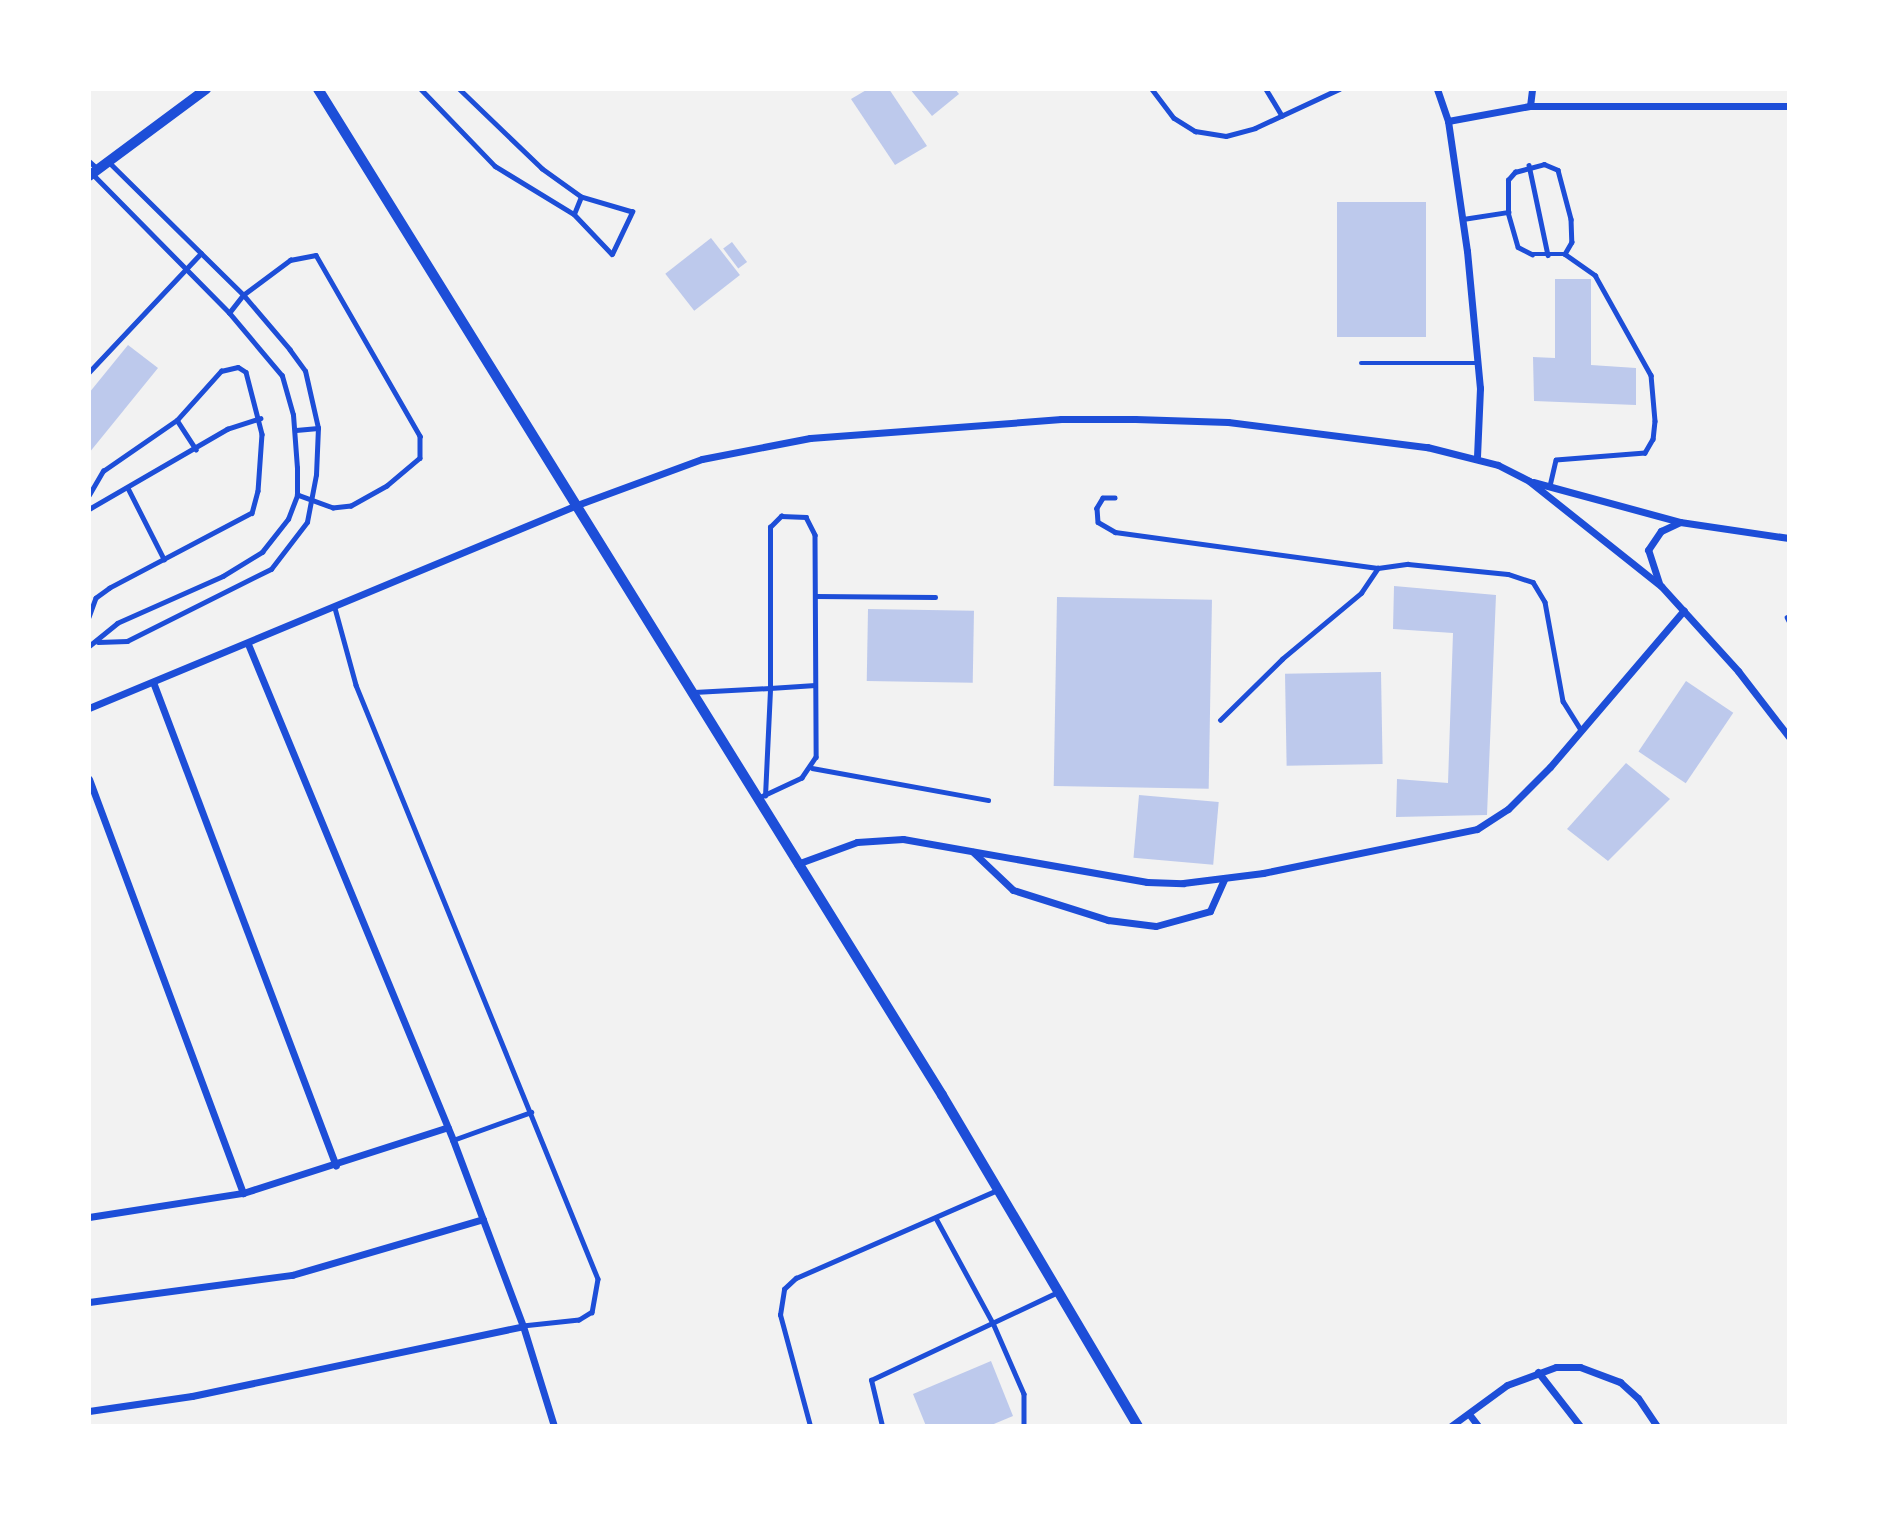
<!DOCTYPE html>
<html>
<head>
<meta charset="utf-8">
<style>
	body { margin:0 }
	#map { position:relative; width:1878px; height:1515px; overflow:hidden; background:#f2f2f2; font-family:Spectral,serif }
	div>[style] { position:absolute }
	[style*='--x'] { left:calc(var(--x)*1px); top:calc(var(--y)*1px); width:calc(var(--w)*1px); rotate:calc(var(--a)*1deg) }
	.building>* { inset:0; background:#bdc9ec; transform-origin:0 0 }
	.service>* { height:4.5px; margin:-2.25px; padding:0 2.25px; transform-origin:2.25px; border-radius:2.25px; background:#1d4ed8 }
	.minor>* { height:7px; margin:-3.5px; padding:0 3.5px; transform-origin:3.5px; border-radius:3.5px; background:#1d4ed8 }
	.tertiary>* { height:10px; margin:-5px; padding:0 5px; transform-origin:5px; border-radius:5px; background:#1d4ed8 }
	span { translate:-50% -50%; white-space:nowrap; text-align:center; line-height:1.15; -webkit-text-stroke:7px #fff; paint-order:stroke }
	.frame { position:absolute; inset:0; border:91px solid #fff; pointer-events:none }
</style>
</head>
<body>
<div id="map">
	<div class="building">
		<i style="clip-path:polygon(868px 89px,889px 89px,927px 146px,895px 165px,851px 99px)"></i>
		<i style="clip-path:polygon(910px 89px,955px 89px,959px 94px,932px 116px)"></i>
		<i style="left:1337px;top:202px;width:89px;height:135px"></i>
		<i style="left:711px;top:238px;width:47px;height:58px;rotate:52deg"></i>
		<i style="left:732px;top:242px;width:25px;height:11px;rotate:53deg"></i>
		<i style="clip-path:polygon(1555px 279px,1591px 279px,1591px 365px,1636px 368px,1636px 405px,1534px 401px,1533px 357px,1555px 358px)"></i>
		<i style="clip-path:polygon(128px 345px,158px 368px,89px 453px,89px 393px)"></i>
		<i style="clip-path:polygon(1394px 586px,1496px 595px,1487px 815px,1396px 817px,1397px 779px,1448px 783px,1453px 633px,1393px 629px)"></i>
		<i style="left:1057px;top:597px;width:155px;height:189px;rotate:1deg"></i>
		<i style="left:868px;top:609px;width:106px;height:72px;rotate:1deg"></i>
		<i style="left:1381px;top:672px;width:92px;height:96px;rotate:89deg"></i>
		<i style="left:1686px;top:681px;width:57px;height:85px;rotate:34deg"></i>
		<i style="clip-path:polygon(1626px 763px,1670px 799px,1608px 861px,1567px 829px)"></i>
		<i style="left:1139px;top:795px;width:80px;height:63px;rotate:5deg"></i>
		<i style="clip-path:polygon(991px 1361px,1013px 1416px,989px 1426px,926px 1426px,913px 1394px)"></i>
	</div>
	<div class="service">
		<i style="--x:421;--y:89;--w:107;--a:46.1"></i>
		<i style="--x:495;--y:166;--w:92;--a:31.3"></i>
		<i style="--x:574;--y:214;--w:55;--a:46.5"></i>
		<i style="--x:612;--y:254;--w:47;--a:-64.5"></i>
		<i style="--x:632;--y:212;--w:53;--a:-163.6"></i>
		<i style="--x:581;--y:197;--w:48;--a:-144.3"></i>
		<i style="--x:542;--y:169;--w:115;--a:-136.1"></i>
		<i style="--x:1152;--y:89;--w:36;--a:53"></i>
		<i style="--x:1174;--y:118;--w:25;--a:32"></i>
		<i style="--x:1195;--y:131;--w:31;--a:9"></i>
		<i style="--x:1226;--y:136;--w:30;--a:-15"></i>
		<i style="--x:1255;--y:128;--w:93;--a:-24.9"></i>
		<i style="--x:1266;--y:89;--w:31;--a:59"></i>
		<i style="--x:89;--y:161;--w:12;--a:42"></i>
		<i style="--x:1529;--y:165;--w:92;--a:78.1"></i>
		<i style="--x:1508;--y:212;--w:32;--a:-90"></i>
		<i style="--x:1508;--y:180;--w:11;--a:-49"></i>
		<i style="--x:1515;--y:172;--w:30;--a:-15"></i>
		<i style="--x:1544;--y:164;--w:15;--a:23"></i>
		<i style="--x:1558;--y:170;--w:51;--a:75.1"></i>
		<i style="--x:1571;--y:219;--w:23;--a:88"></i>
		<i style="--x:1572;--y:242;--w:14;--a:120"></i>
		<i style="--x:574;--y:214;--w:18;--a:-68"></i>
		<i style="--x:1463;--y:219;--w:46;--a:-8.8"></i>
		<i style="--x:1508;--y:212;--w:36;--a:74"></i>
		<i style="--x:1518;--y:247;--w:16;--a:27"></i>
		<i style="--x:1532;--y:254;--w:33;--a:0"></i>
		<i style="--x:1565;--y:254;--w:37;--a:35"></i>
		<i style="--x:1595;--y:275;--w:115;--a:60.8"></i>
		<i style="--x:1651;--y:375;--w:46;--a:85"></i>
		<i style="--x:1655;--y:421;--w:18;--a:96"></i>
		<i style="--x:1653;--y:439;--w:16;--a:120"></i>
		<i style="--x:1645;--y:453;--w:89;--a:175.5"></i>
		<i style="--x:1556;--y:460;--w:27;--a:103"></i>
		<i style="--x:229;--y:313;--w:23;--a:-52"></i>
		<i style="--x:243;--y:295;--w:59;--a:-36.7"></i>
		<i style="--x:290;--y:260;--w:26;--a:-11"></i>
		<i style="--x:316;--y:255;--w:209;--a:60.1"></i>
		<i style="--x:420;--y:436;--w:22;--a:90"></i>
		<i style="--x:420;--y:458;--w:43;--a:139.7"></i>
		<i style="--x:387;--y:486;--w:41;--a:150.9"></i>
		<i style="--x:351;--y:506;--w:18;--a:174"></i>
		<i style="--x:333;--y:508;--w:38;--a:-160"></i>
		<i style="--x:1361;--y:363;--w:116;--a:0"></i>
		<i style="--x:89;--y:372;--w:163;--a:-46.7"></i>
		<i style="--x:177;--y:420;--w:35;--a:57"></i>
		<i style="--x:296;--y:430;--w:22;--a:-5"></i>
		<i style="--x:128;--y:488;--w:80;--a:63.1"></i>
		<i style="--x:89;--y:495;--w:28;--a:-60"></i>
		<i style="--x:103;--y:471;--w:90;--a:-34.6"></i>
		<i style="--x:177;--y:420;--w:66;--a:-48.1"></i>
		<i style="--x:221;--y:371;--w:17;--a:-13"></i>
		<i style="--x:238;--y:367;--w:9;--a:32"></i>
		<i style="--x:246;--y:372;--w:64;--a:75.5"></i>
		<i style="--x:262;--y:434;--w:57;--a:94"></i>
		<i style="--x:258;--y:491;--w:23;--a:105"></i>
		<i style="--x:252;--y:513;--w:161;--a:152.2"></i>
		<i style="--x:110;--y:588;--w:17;--a:144"></i>
		<i style="--x:96;--y:598;--w:20;--a:110"></i>
		<i style="--x:1115;--y:498;--w:12;--a:180"></i>
		<i style="--x:1103;--y:498;--w:12;--a:121"></i>
		<i style="--x:1097;--y:508;--w:14;--a:86"></i>
		<i style="--x:1098;--y:522;--w:20;--a:30"></i>
		<i style="--x:1115;--y:532;--w:265;--a:7.8"></i>
		<i style="--x:89;--y:509;--w:160;--a:-30.1"></i>
		<i style="--x:227;--y:429;--w:35;--a:-18"></i>
		<i style="--x:815;--y:596;--w:120;--a:0.5"></i>
		<i style="--x:335;--y:608;--w:80;--a:74.7"></i>
		<i style="--x:356;--y:685;--w:641;--a:67.83"></i>
		<i style="--x:598;--y:1279;--w:34;--a:100"></i>
		<i style="--x:592;--y:1312;--w:15;--a:148"></i>
		<i style="--x:579;--y:1320;--w:56;--a:173.9"></i>
		<i style="--x:1787;--y:617;--w:4;--a:63"></i>
		<i style="--x:98;--y:642;--w:29;--a:-2"></i>
		<i style="--x:127;--y:641;--w:161;--a:-26.6"></i>
		<i style="--x:271;--y:569;--w:59;--a:-52.5"></i>
		<i style="--x:307;--y:522;--w:48;--a:-79.2"></i>
		<i style="--x:316;--y:475;--w:47;--a:-87.6"></i>
		<i style="--x:318;--y:428;--w:58;--a:-102.8"></i>
		<i style="--x:305;--y:371;--w:26;--a:-126"></i>
		<i style="--x:290;--y:350;--w:72;--a:-130.5"></i>
		<i style="--x:243;--y:295;--w:190;--a:-135.4"></i>
		<i style="--x:89;--y:646;--w:36;--a:-39"></i>
		<i style="--x:117;--y:623;--w:116;--a:-23.9"></i>
		<i style="--x:223;--y:576;--w:46;--a:-31.6"></i>
		<i style="--x:262;--y:552;--w:42;--a:-51.8"></i>
		<i style="--x:288;--y:519;--w:26;--a:-69"></i>
		<i style="--x:297;--y:495;--w:27;--a:-90"></i>
		<i style="--x:297;--y:468;--w:53;--a:-94.3"></i>
		<i style="--x:293;--y:415;--w:41;--a:-105.8"></i>
		<i style="--x:282;--y:376;--w:82;--a:-130.1"></i>
		<i style="--x:229;--y:313;--w:194;--a:-134.6"></i>
		<i style="--x:694;--y:692;--w:76;--a:-3"></i>
		<i style="--x:770;--y:688;--w:161;--a:-90"></i>
		<i style="--x:770;--y:527;--w:16;--a:-45"></i>
		<i style="--x:781;--y:516;--w:25;--a:2"></i>
		<i style="--x:806;--y:517;--w:20;--a:63"></i>
		<i style="--x:815;--y:535;--w:222;--a:89.7"></i>
		<i style="--x:816;--y:757;--w:25;--a:124"></i>
		<i style="--x:802;--y:778;--w:47;--a:155.1"></i>
		<i style="--x:1220;--y:720;--w:87;--a:-44.5"></i>
		<i style="--x:1282;--y:659;--w:103;--a:-39.9"></i>
		<i style="--x:1361;--y:593;--w:30;--a:-56"></i>
		<i style="--x:1378;--y:568;--w:30;--a:-8"></i>
		<i style="--x:1408;--y:564;--w:100;--a:5.7"></i>
		<i style="--x:1508;--y:574;--w:26;--a:18"></i>
		<i style="--x:1533;--y:582;--w:23;--a:59"></i>
		<i style="--x:1545;--y:602;--w:101;--a:79.7"></i>
		<i style="--x:1563;--y:701;--w:34;--a:58"></i>
		<i style="--x:812;--y:768;--w:179;--a:10.3"></i>
		<i style="--x:765;--y:796;--w:108;--a:-87.3"></i>
		<i style="--x:770;--y:688;--w:45;--a:-3.8"></i>
		<i style="--x:453;--y:1140;--w:83;--a:-19.7"></i>
		<i style="--x:937;--y:1220;--w:117;--a:61.5"></i>
		<i style="--x:993;--y:1323;--w:77;--a:66.4"></i>
		<i style="--x:1024;--y:1394;--w:32;--a:90"></i>
		<i style="--x:810;--y:1426;--w:115;--a:-105.1"></i>
		<i style="--x:780;--y:1315;--w:26;--a:-81"></i>
		<i style="--x:784;--y:1289;--w:16;--a:-43"></i>
		<i style="--x:796;--y:1278;--w:219;--a:-23.6"></i>
		<i style="--x:882;--y:1426;--w:47;--a:-103.4"></i>
		<i style="--x:871;--y:1380;--w:207;--a:-25.2"></i>
	</div>
	<div class="minor">
		<i style="--x:1437;--y:89;--w:34;--a:71"></i>
		<i style="--x:1448;--y:121;--w:131;--a:81.7"></i>
		<i style="--x:1467;--y:251;--w:138;--a:84.6"></i>
		<i style="--x:1480;--y:388;--w:68;--a:92.5"></i>
		<i style="--x:1530;--y:106;--w:17;--a:-83"></i>
		<i style="--x:1448;--y:121;--w:83;--a:-10.4"></i>
		<i style="--x:1530;--y:106;--w:259;--a:0"></i>
		<i style="--x:1533;--y:482;--w:152;--a:15.2"></i>
		<i style="--x:1680;--y:522;--w:110;--a:8.4"></i>
		<i style="--x:1659;--y:583;--w:35;--a:-108"></i>
		<i style="--x:1648;--y:550;--w:23;--a:-56"></i>
		<i style="--x:1661;--y:531;--w:21;--a:-25"></i>
		<i style="--x:248;--y:644;--w:537;--a:67.54"></i>
		<i style="--x:453;--y:1140;--w:199;--a:69.4"></i>
		<i style="--x:523;--y:1326;--w:105;--a:72.8"></i>
		<i style="--x:153;--y:682;--w:517;--a:69.29"></i>
		<i style="--x:89;--y:708;--w:529;--a:-22.59"></i>
		<i style="--x:577;--y:505;--w:133;--a:-20.2"></i>
		<i style="--x:702;--y:459;--w:110;--a:-11"></i>
		<i style="--x:810;--y:438;--w:252;--a:-4.3"></i>
		<i style="--x:1061;--y:419;--w:74;--a:0"></i>
		<i style="--x:1135;--y:419;--w:93;--a:1.8"></i>
		<i style="--x:1228;--y:422;--w:201;--a:7.2"></i>
		<i style="--x:1427;--y:447;--w:73;--a:14.2"></i>
		<i style="--x:1498;--y:465;--w:35;--a:27"></i>
		<i style="--x:1529;--y:481;--w:169;--a:38.5"></i>
		<i style="--x:1661;--y:586;--w:115;--a:47.8"></i>
		<i style="--x:1738;--y:671;--w:83;--a:52.3"></i>
		<i style="--x:89;--y:779;--w:442;--a:69.6"></i>
		<i style="--x:973;--y:852;--w:55;--a:43.5"></i>
		<i style="--x:1013;--y:890;--w:100;--a:17.5"></i>
		<i style="--x:1108;--y:920;--w:48;--a:7.1"></i>
		<i style="--x:1156;--y:926;--w:56;--a:-15.5"></i>
		<i style="--x:1210;--y:911;--w:35;--a:-66"></i>
		<i style="--x:797;--y:864;--w:64;--a:-20.1"></i>
		<i style="--x:857;--y:842;--w:46;--a:-3.7"></i>
		<i style="--x:903;--y:839;--w:248;--a:10"></i>
		<i style="--x:1147;--y:882;--w:36;--a:2"></i>
		<i style="--x:1183;--y:883;--w:81;--a:-7.1"></i>
		<i style="--x:1263;--y:873;--w:218;--a:-11.6"></i>
		<i style="--x:1477;--y:829;--w:37;--a:-33"></i>
		<i style="--x:1508;--y:809;--w:59;--a:-45"></i>
		<i style="--x:1550;--y:767;--w:206;--a:-49.5"></i>
		<i style="--x:89;--y:1217;--w:156;--a:-8.9"></i>
		<i style="--x:243;--y:1193;--w:215;--a:-17.8"></i>
		<i style="--x:89;--y:1302;--w:205;--a:-7.6"></i>
		<i style="--x:292;--y:1275;--w:199;--a:-16.3"></i>
		<i style="--x:1538;--y:1372;--w:68;--a:52.1"></i>
		<i style="--x:89;--y:1411;--w:104;--a:-8.3"></i>
		<i style="--x:192;--y:1396;--w:338;--a:-11.9"></i>
		<i style="--x:1469;--y:1414;--w:15;--a:53"></i>
		<i style="--x:1451;--y:1426;--w:69;--a:-36.2"></i>
		<i style="--x:1507;--y:1385;--w:52;--a:-20.2"></i>
		<i style="--x:1556;--y:1367;--w:24;--a:0"></i>
		<i style="--x:1580;--y:1367;--w:43;--a:20.6"></i>
		<i style="--x:1620;--y:1382;--w:24;--a:42"></i>
		<i style="--x:1638;--y:1398;--w:34;--a:56"></i>
	</div>
	<div class="tertiary">
		<i style="--x:318;--y:89;--w:1184;--a:58.19"></i>
		<i style="--x:942;--y:1095;--w:385;--a:59.4"></i>
		<i style="--x:89;--y:176;--w:146;--a:-36.6"></i>
	</div>
	<div class="frame"></div>
</div>
</body>
</html>
